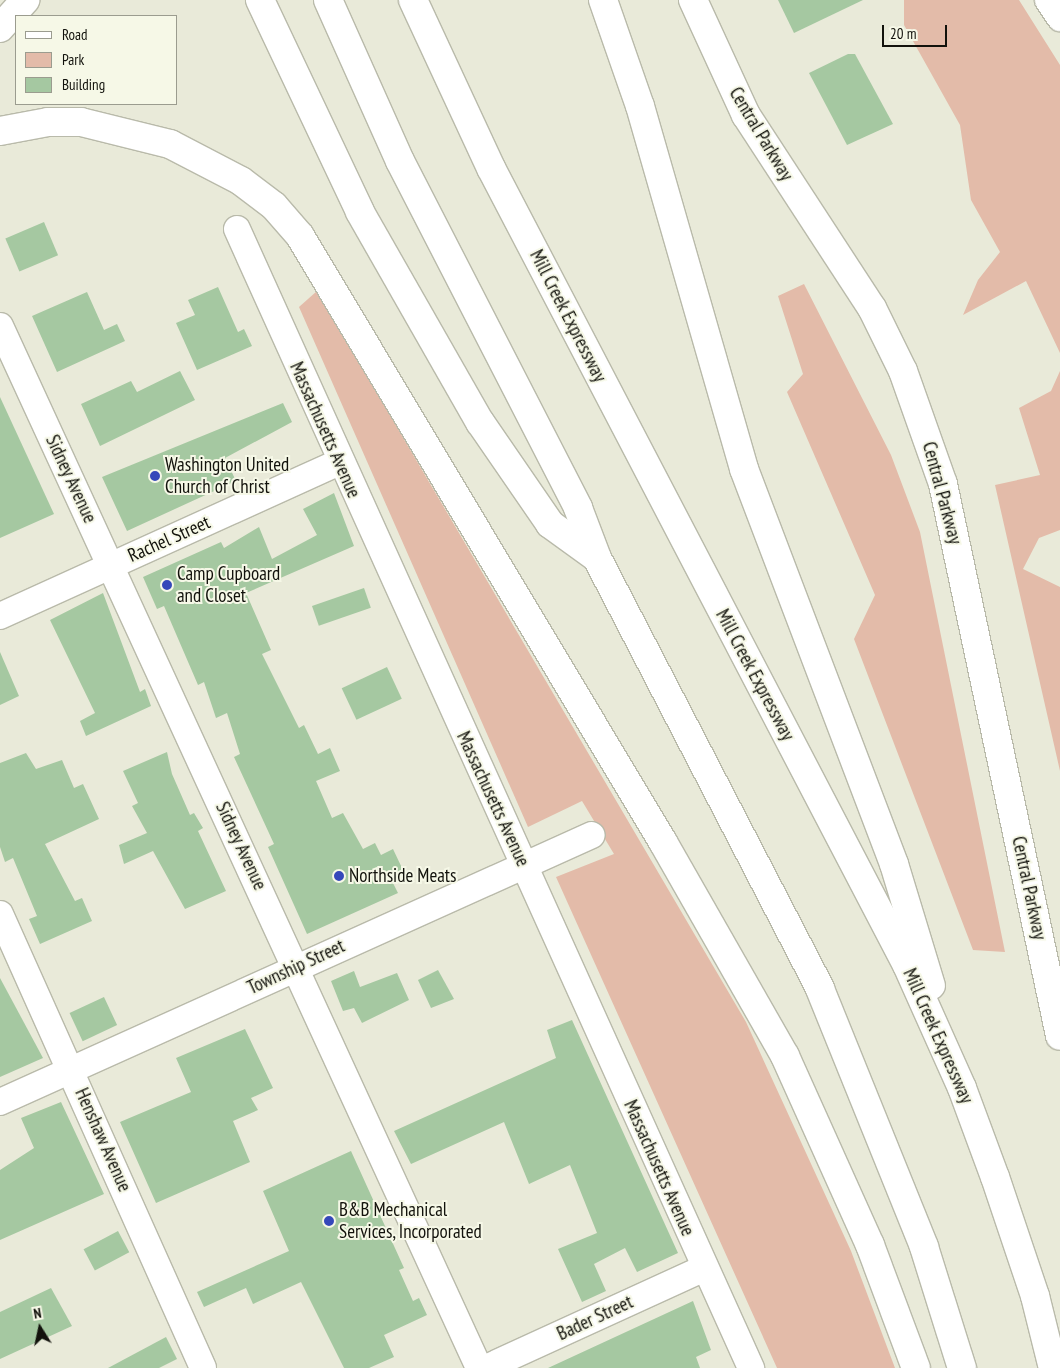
<!DOCTYPE html>
<html>
<head>
<meta charset="utf-8">
<style>
	body { margin:0 }
	#map { position:relative; width:1060px; height:1368px; overflow:hidden; background:#e9ead9; font-family:"PT Sans Narrow",sans-serif }
	div>[style] { position:absolute }
	[style*='--x'] { left:calc(var(--x)*1px); top:calc(var(--y)*1px); width:calc(var(--w)*1px); rotate:calc(var(--a)*1deg) }
	.green>* { inset:0; background:#e3bba9 }
	.building>* { inset:0; background:#a5c8a1; transform-origin:0 0 }
	.roads { filter:drop-shadow(1px 0 #b9baaa) drop-shadow(-1px 0 #b9baaa) drop-shadow(0 1px #b9baaa) drop-shadow(0 -1px #b9baaa) }
	.street>* { height:26px; margin:-13px; padding:0 13px; transform-origin:13px; border-radius:13px; background:#fff }
	.primary>* { height:28px; margin:-14px; padding:0 14px; transform-origin:14px; border-radius:14px; background:#fff }
	.highway>* { height:28px; margin:-14px; padding:0 14px; transform-origin:14px; border-radius:14px; background:#fff }
	.dots>* { width:14px; height:14px; translate:-50% -50%; box-sizing:border-box; border:2px solid #f6f8e7; border-radius:50% }
	span { translate:-50% -50%; white-space:nowrap; text-align:center; line-height:1.15; -webkit-text-stroke:4px #f6f8e7; paint-order:stroke }
	.street-label { font-size:19px; color:#12120c }
	.poi-label { font-size:19px; color:#12120c }
	.left { translate:0 -50%; text-align:left }
	.legend { position:absolute; left:15px; top:15px; width:162px; height:90px; box-sizing:border-box; background:#f6f8e7; border:1px solid #9b9c8f; margin:0; padding:6px 9px; list-style:none; font-size:15px; color:#12120c }
	.legend li { display:flex; align-items:center; gap:10px; height:25px }
	.legend b { width:25px; border:1px solid #9b9c8f }
	.north { position:absolute; left:15px; top:1303px; width:50px; height:50px; -webkit-text-stroke:4px #f6f8e7; paint-order:stroke; rotate:350deg; font-size:14px; font-weight:700; line-height:20px; text-align:center; color:#12120c }
	.north::after { content:''; display:block; margin:auto; width:18px; height:22px; background:#12120c; clip-path:polygon(50% 0,100% 100%,50% 72%,0 100%) }
	.scale { position:absolute; left:882px; top:25px; width:65px; height:22px; box-sizing:border-box; border:2px solid #12120c; border-top:0; padding-left:6px; font-size:15px; line-height:18px; white-space:nowrap; color:#12120c; -webkit-text-stroke:4px #f6f8e7; paint-order:stroke }
</style>
</head>
<body>
<div id="map">
	<div class="green">
		<i style="clip-path:polygon(904px 0,1019px 0,1060px 65px,1060px 353px,1026px 281px,963px 315px,978px 280px,1000px 252px,971px 200px,960px 125px,904px 25px)"></i>
		<i style="clip-path:polygon(804px 284px,891px 455px,920px 532px,1005px 952px,973px 950px,854px 639px,875px 595px,787px 392px,803px 374px,778px 296px)"></i>
		<i style="clip-path:polygon(317px 291px,746px 1022px,851px 1251px,895px 1368px,777px 1368px,556px 877px,614px 854px,582px 801px,528px 827px,299px 307px)"></i>
		<i style="clip-path:polygon(1060px 371px,1060px 530px,1039px 538px,1023px 569px,1060px 587px,1060px 771px,995px 485px,1040px 475px,1019px 408px,1051px 391px)"></i>
	</div>
	<div class="building">
		<i style="clip-path:polygon(778px 0,863px 0,794px 33px)"></i>
		<i style="clip-path:polygon(848px 54px,855px 54px,893px 124px,847px 145px,809px 73px)"></i>
		<i style="left:44px;top:222px;width:36px;height:42px;rotate:67deg"></i>
		<i style="clip-path:polygon(218px 287px,238px 332px,244px 329px,252px 346px,197px 370px,176px 323px,195px 315px,188px 300px)"></i>
		<i style="clip-path:polygon(87px 292px,104px 330px,117px 324px,125px 341px,57px 372px,32px 316px)"></i>
		<i style="clip-path:polygon(180px 371px,195px 400px,100px 446px,81px 404px,131px 381px,137px 392px)"></i>
		<i style="clip-path:polygon(0 397px,54px 514px,0 538px)"></i>
		<i style="clip-path:polygon(283px 403px,292px 422px,225px 458px,236px 481px,127px 531px,102px 477px)"></i>
		<i style="clip-path:polygon(334px 493px,354px 546px,246px 593px,271px 650px,262px 654px,299px 728px,304px 725px,318px 754px,330px 748px,340px 771px,316px 781px,332px 818px,343px 813px,363px 849px,375px 843px,381px 855px,393px 849px,402px 868px,393px 883px,398px 893px,307px 934px,268px 847px,274px 844px,234px 757px,240px 754px,227px 713px,216px 718px,204px 682px,198px 685px,164px 606px,157px 609px,143px 577px,221px 542px,224px 548px,259px 527px,272px 559px,317px 535px,303px 509px)"></i>
		<i style="left:364px;top:588px;width:21px;height:55px;rotate:71deg"></i>
		<i style="clip-path:polygon(103px 593px,140px 692px,145px 689px,151px 706px,86px 736px,80px 721px,95px 713px,50px 620px)"></i>
		<i style="clip-path:polygon(0 652px,19px 696px,0 705px)"></i>
		<i style="left:387px;top:667px;width:35px;height:50px;rotate:65deg"></i>
		<i style="clip-path:polygon(167px 752px,172px 774px,190px 815px,194px 813px,203px 828px,198px 831px,226px 891px,185px 909px,153px 851px,124px 864px,119px 845px,147px 833px,132px 806px,138px 803px,123px 771px)"></i>
		<i style="clip-path:polygon(26px 753px,36px 769px,62px 760px,74px 788px,83px 784px,99px 819px,45px 844px,75px 901px,82px 898px,92px 921px,40px 944px,29px 919px,37px 916px,13px 858px,5px 862px,0 847px,0 763px)"></i>
		<i style="clip-path:polygon(438px 970px,454px 999px,431px 1008px,418px 980px)"></i>
		<i style="clip-path:polygon(354px 971px,360px 987px,397px 973px,409px 1000px,362px 1023px,354px 1008px,343px 1011px,331px 981px)"></i>
		<i style="clip-path:polygon(0 978px,43px 1058px,0 1077px)"></i>
		<i style="left:104px;top:997px;width:31px;height:38px;rotate:65deg"></i>
		<i style="clip-path:polygon(572px 1020px,678px 1253px,637px 1272px,625px 1248px,594px 1264px,606px 1291px,582px 1302px,558px 1249px,597px 1233px,570px 1165px,529px 1184px,504px 1122px,411px 1164px,394px 1131px,556px 1058px,547px 1030px)"></i>
		<i style="clip-path:polygon(245px 1029px,273px 1088px,251px 1098px,258px 1110px,233px 1121px,250px 1162px,156px 1203px,120px 1122px,191px 1092px,176px 1058px)"></i>
		<i style="clip-path:polygon(61px 1102px,104px 1194px,0 1240px,0 1170px,34px 1148px,21px 1118px)"></i>
		<i style="clip-path:polygon(351px 1151px,404px 1268px,399px 1270px,413px 1301px,419px 1298px,427px 1315px,384px 1335px,394px 1357px,369px 1368px,344px 1368px,301px 1282px,253px 1304px,246px 1288px,204px 1307px,197px 1292px,289px 1251px,263px 1191px)"></i>
		<i style="left:118px;top:1231px;width:24px;height:39px;rotate:62deg"></i>
		<i style="clip-path:polygon(51px 1288px,72px 1326px,0 1359px,0 1312px)"></i>
		<i style="clip-path:polygon(693px 1301px,711px 1350px,696px 1357px,700px 1368px,548px 1368px)"></i>
		<i style="clip-path:polygon(166px 1337px,177px 1359px,159px 1368px,108px 1368px)"></i>
	</div>
	<div class="roads">
		<div class="street">
			<i style="--x:1048;--y:0;--w:22;--a:56"></i>
			<i style="--x:237;--y:229;--w:1250;--a:65.71"></i>
			<i style="--x:0;--y:326;--w:1147;--a:65.31"></i>
			<i style="--x:0;--y:616;--w:371;--a:-24.4"></i>
			<i style="--x:0;--y:914;--w:497;--a:65.9"></i>
			<i style="--x:0;--y:1102;--w:649;--a:-24.28"></i>
			<i style="--x:486;--y:1368;--w:240;--a:-24.6"></i>
		</div>
		<div class="primary">
			<i style="--x:693;--y:0;--w:127;--a:65.3"></i>
			<i style="--x:746;--y:115;--w:230;--a:56.9"></i>
			<i style="--x:872;--y:308;--w:70;--a:63.8"></i>
			<i style="--x:903;--y:371;--w:120;--a:70.5"></i>
			<i style="--x:943;--y:484;--w:564;--a:78.03"></i>
			<i style="--x:0;--y:28;--w:38;--a:-48"></i>
		</div>
		<div class="highway">
			<i style="--x:260;--y:0;--w:234;--a:64.7"></i>
			<i style="--x:360;--y:212;--w:242;--a:60.3"></i>
			<i style="--x:480;--y:422;--w:124;--a:55.5"></i>
			<i style="--x:550;--y:524;--w:58;--a:35.9"></i>
			<i style="--x:328;--y:0;--w:176;--a:65.9"></i>
			<i style="--x:400;--y:161;--w:390;--a:62.8"></i>
			<i style="--x:578;--y:508;--w:53;--a:69.2"></i>
			<i style="--x:597;--y:558;--w:485;--a:62.6"></i>
			<i style="--x:820;--y:989;--w:278;--a:68"></i>
			<i style="--x:924;--y:1247;--w:127;--a:72.6"></i>
			<i style="--x:413;--y:0;--w:185;--a:65.1"></i>
			<i style="--x:491;--y:168;--w:899;--a:62.44"></i>
			<i style="--x:907;--y:965;--w:135;--a:65.9"></i>
			<i style="--x:962;--y:1088;--w:95;--a:69.7"></i>
			<i style="--x:995;--y:1177;--w:126;--a:71.4"></i>
			<i style="--x:1035;--y:1296;--w:74;--a:76"></i>
			<i style="--x:603;--y:0;--w:112;--a:70.8"></i>
			<i style="--x:640;--y:106;--w:378;--a:74"></i>
			<i style="--x:744;--y:469;--w:423;--a:69.2"></i>
			<i style="--x:894;--y:864;--w:127;--a:73.1"></i>
			<i style="--x:0;--y:131;--w:49;--a:-10.6"></i>
			<i style="--x:48;--y:122;--w:33;--a:0"></i>
			<i style="--x:81;--y:122;--w:92;--a:13.9"></i>
			<i style="--x:170;--y:144;--w:80;--a:27.5"></i>
			<i style="--x:241;--y:181;--w:41;--a:37.1"></i>
			<i style="--x:274;--y:206;--w:40;--a:49"></i>
			<i style="--x:300;--y:236;--w:706;--a:59.08"></i>
			<i style="--x:663;--y:842;--w:246;--a:60.3"></i>
			<i style="--x:785;--y:1056;--w:207;--a:65.8"></i>
			<i style="--x:870;--y:1245;--w:131;--a:69.5"></i>
		</div>
	</div>
	<div class="dots">
		<i style="left:155px;top:476px;background:#3548ba"></i>
		<i style="left:167px;top:585px;background:#3548ba"></i>
		<i style="left:339px;top:876px;background:#3548ba"></i>
		<i style="left:329px;top:1221px;background:#3548ba"></i>
	</div>
	<div class="street-label">
		<span style="left:761px;top:134px;rotate:59deg">Central Parkway</span>
		<span style="left:568px;top:316px;rotate:63deg">Mill Creek Expressway</span>
		<span style="left:325px;top:430px;rotate:66deg">Massachusetts Avenue</span>
		<span style="left:71px;top:479px;rotate:65deg">Sidney Avenue</span>
		<span style="left:942px;top:493px;rotate:75deg">Central Parkway</span>
		<span style="left:169px;top:539px;rotate:-24deg">Rachel Street</span>
		<span style="left:755px;top:675px;rotate:62deg">Mill Creek Expressway</span>
		<span style="left:493px;top:799px;rotate:65deg">Massachusetts Avenue</span>
		<span style="left:241px;top:846px;rotate:65deg">Sidney Avenue</span>
		<span style="left:1029px;top:888px;rotate:78deg">Central Parkway</span>
		<span style="left:296px;top:967px;rotate:-25deg">Township Street</span>
		<span style="left:938px;top:1036px;rotate:66deg">Mill Creek Expressway</span>
		<span style="left:103px;top:1140px;rotate:66deg">Henshaw Avenue</span>
		<span style="left:659px;top:1168px;rotate:66deg">Massachusetts Avenue</span>
		<span style="left:595px;top:1318px;rotate:-25deg">Bader Street</span>
	</div>
	<div class="poi-label">
		<span class="left" style="left:165px;top:476px">Washington United<br>Church of Christ</span>
		<span class="left" style="left:177px;top:585px">Camp Cupboard<br>and Closet</span>
		<span class="left" style="left:349px;top:876px">Northside Meats</span>
		<span class="left" style="left:339px;top:1221px">B&amp;B Mechanical<br>Services, Incorporated</span>
	</div>
	<ul class="legend">
	<li><b style="height:6px;background:#fff"></b>Road</li>
	<li><b style="height:14px;background:#e3bba9"></b>Park</li>
	<li><b style="height:14px;background:#a5c8a1"></b>Building</li>
	</ul>
	<div class="north">N</div>
	<div class="scale">20 m</div>
</div>
</body>
</html>
